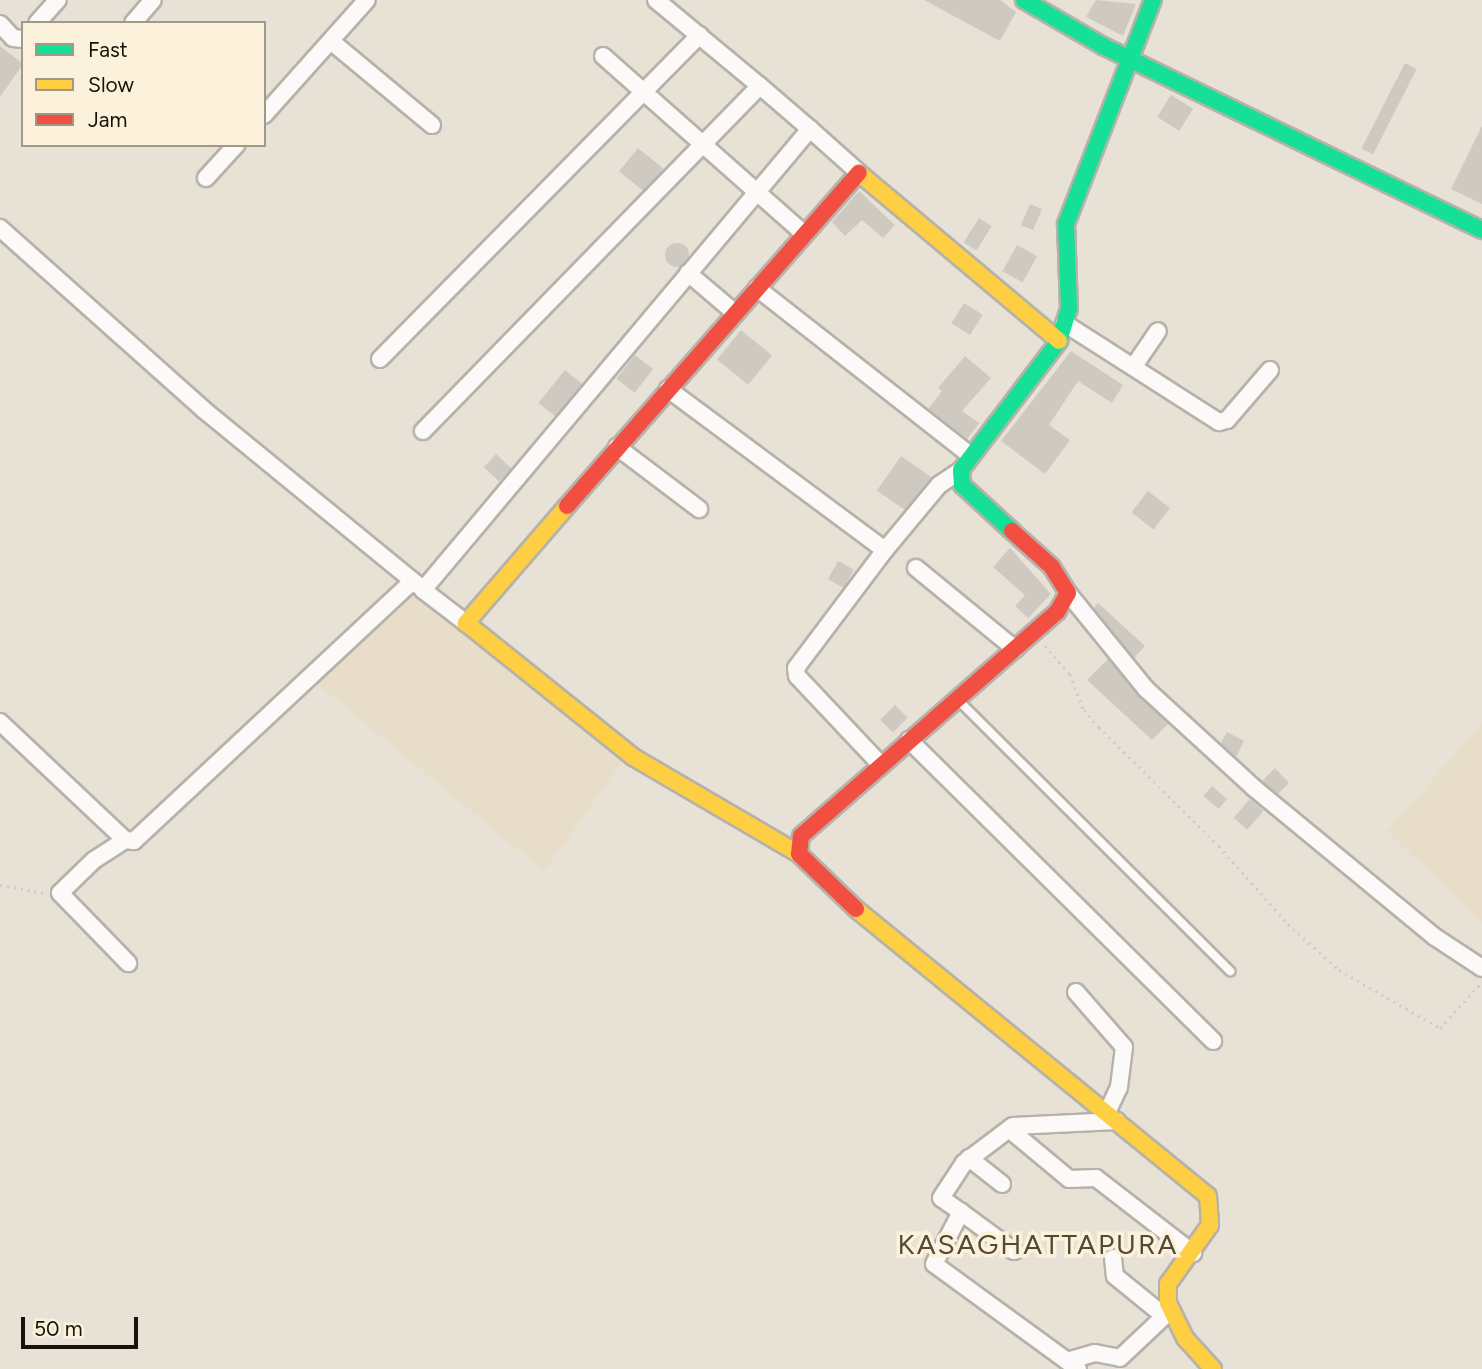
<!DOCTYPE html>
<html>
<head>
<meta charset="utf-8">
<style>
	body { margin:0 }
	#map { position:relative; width:1482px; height:1369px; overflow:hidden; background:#e7e1d6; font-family:Figtree,sans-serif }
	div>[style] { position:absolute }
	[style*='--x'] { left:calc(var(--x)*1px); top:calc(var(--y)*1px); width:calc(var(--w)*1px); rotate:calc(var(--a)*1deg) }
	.built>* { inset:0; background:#e7ddc8 }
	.building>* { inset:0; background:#cfcac1; transform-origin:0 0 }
	.round { border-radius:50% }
	.path>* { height:2.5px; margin-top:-1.25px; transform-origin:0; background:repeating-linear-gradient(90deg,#ceccc8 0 2px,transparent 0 7px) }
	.roads { filter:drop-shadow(2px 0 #b7b2a9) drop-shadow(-2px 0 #b7b2a9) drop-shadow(0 2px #b7b2a9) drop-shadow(0 -2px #b7b2a9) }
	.lane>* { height:8px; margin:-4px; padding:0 4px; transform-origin:4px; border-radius:4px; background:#fbfaf9 }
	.street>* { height:16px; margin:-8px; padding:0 8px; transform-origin:8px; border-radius:8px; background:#fbfaf9 }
	.fast>* { height:16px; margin:-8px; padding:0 8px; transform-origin:8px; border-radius:8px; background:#16e098 }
	.slow>* { height:16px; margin:-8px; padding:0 8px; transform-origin:8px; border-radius:8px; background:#ffcf43 }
	.jam>* { height:16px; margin:-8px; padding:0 8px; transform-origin:8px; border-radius:8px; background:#f24e42 }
	span { translate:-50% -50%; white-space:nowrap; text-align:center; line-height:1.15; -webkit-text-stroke:7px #fcf2db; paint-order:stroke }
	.quarter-label { font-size:28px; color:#524a37; letter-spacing:2px }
	.legend { position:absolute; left:21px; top:21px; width:245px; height:126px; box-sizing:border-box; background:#fcf2db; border:2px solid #a09988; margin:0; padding:9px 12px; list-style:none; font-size:21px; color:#17130b }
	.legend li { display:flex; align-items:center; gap:14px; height:35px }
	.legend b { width:35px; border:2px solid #a09988 }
	.scale { position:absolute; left:21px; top:1317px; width:117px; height:32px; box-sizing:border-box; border:4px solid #17130b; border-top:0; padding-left:9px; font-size:21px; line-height:24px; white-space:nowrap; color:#17130b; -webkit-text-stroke:5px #fcf2db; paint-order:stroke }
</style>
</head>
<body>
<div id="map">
	<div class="built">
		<i style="clip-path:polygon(411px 594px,623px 761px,544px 871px,313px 680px)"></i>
		<i style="clip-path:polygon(1482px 724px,1482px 923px,1387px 831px)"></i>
	</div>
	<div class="building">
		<i style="clip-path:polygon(924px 0,1000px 0,1016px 12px,1000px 41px)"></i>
		<i style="clip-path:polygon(1096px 0,1136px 4px,1123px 36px,1086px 17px)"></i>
		<i style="clip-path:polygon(0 46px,23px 64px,0 97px)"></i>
		<i style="left:1405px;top:63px;width:13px;height:96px;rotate:27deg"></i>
		<i style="left:1171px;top:95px;width:26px;height:26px;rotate:32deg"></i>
		<i style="clip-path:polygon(1482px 126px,1482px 204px,1451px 189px)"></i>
		<i style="left:638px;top:148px;width:33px;height:30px;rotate:39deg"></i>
		<i style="clip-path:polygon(859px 191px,895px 225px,883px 238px,862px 220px,845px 236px,832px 222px)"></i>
		<i style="left:1030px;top:204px;width:13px;height:23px;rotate:23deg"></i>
		<i style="left:979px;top:218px;width:15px;height:29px;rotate:32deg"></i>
		<i class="round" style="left:665px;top:243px;width:24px;height:24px"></i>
		<i style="left:1017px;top:245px;width:23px;height:30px;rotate:29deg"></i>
		<i style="left:964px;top:303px;width:22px;height:24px;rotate:32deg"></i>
		<i style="left:741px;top:330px;width:40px;height:38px;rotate:39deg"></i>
		<i style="clip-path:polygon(1071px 351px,1123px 385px,1112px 403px,1078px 381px,1049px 425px,1070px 440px,1045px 474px,1001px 441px)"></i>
		<i style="left:635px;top:355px;width:23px;height:30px;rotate:38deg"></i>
		<i style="clip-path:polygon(965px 356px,991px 378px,962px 411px,979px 423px,967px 439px,928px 409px,942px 391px,938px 388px)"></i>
		<i style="left:565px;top:370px;width:22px;height:42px;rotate:39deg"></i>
		<i style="left:496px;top:454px;width:21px;height:18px;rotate:43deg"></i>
		<i style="left:901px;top:456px;width:37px;height:42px;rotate:35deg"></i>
		<i style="left:1148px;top:491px;width:28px;height:27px;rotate:38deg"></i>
		<i style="clip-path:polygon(1010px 548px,1051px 594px,1028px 618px,1015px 606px,1025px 595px,993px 567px)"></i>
		<i style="left:838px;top:561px;width:18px;height:21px;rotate:29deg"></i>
		<i style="clip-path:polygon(1098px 603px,1145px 646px,1134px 658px,1094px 608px)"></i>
		<i style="clip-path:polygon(1108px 659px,1168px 724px,1152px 740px,1087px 680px)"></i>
		<i style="left:895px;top:705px;width:18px;height:21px;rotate:45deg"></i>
		<i style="clip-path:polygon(1227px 732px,1244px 741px,1236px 757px,1221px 743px)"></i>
		<i style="clip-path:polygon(1275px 768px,1289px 783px,1278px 794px,1262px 781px)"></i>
		<i style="left:1212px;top:786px;width:20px;height:13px;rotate:41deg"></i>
		<i style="left:1250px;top:799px;width:18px;height:25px;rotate:41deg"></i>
	</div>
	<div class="path">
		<i style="--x:1045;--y:646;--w:38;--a:48"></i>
		<i style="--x:1070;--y:674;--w:39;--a:69"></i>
		<i style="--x:1084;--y:710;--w:23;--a:49"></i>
		<i style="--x:1099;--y:727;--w:169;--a:44.8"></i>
		<i style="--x:1219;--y:846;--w:104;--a:48.5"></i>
		<i style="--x:1288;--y:924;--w:69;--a:42"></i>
		<i style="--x:1339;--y:970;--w:116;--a:29.9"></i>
		<i style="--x:1440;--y:1028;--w:61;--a:-47.7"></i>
		<i style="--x:0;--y:885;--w:46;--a:10.1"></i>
	</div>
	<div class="roads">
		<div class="lane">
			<i style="--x:959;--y:701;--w:383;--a:44.9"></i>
		</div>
		<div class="street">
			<i style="--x:656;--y:0;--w:135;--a:39.6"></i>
			<i style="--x:37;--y:23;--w:31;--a:-48"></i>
			<i style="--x:133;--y:23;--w:30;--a:-49"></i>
			<i style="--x:0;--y:24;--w:19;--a:47"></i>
			<i style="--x:13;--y:38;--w:10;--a:6"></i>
			<i style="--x:332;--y:42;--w:130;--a:39.7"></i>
			<i style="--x:603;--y:56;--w:268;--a:41.5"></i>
			<i style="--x:264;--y:115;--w:154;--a:-48.2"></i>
			<i style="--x:206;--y:178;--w:45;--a:-47.7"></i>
			<i style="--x:0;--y:228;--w:273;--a:41.7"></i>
			<i style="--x:204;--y:410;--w:278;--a:39.3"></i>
			<i style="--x:688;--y:273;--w:62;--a:40.4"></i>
			<i style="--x:757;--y:288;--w:272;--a:38.1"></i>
			<i style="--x:1064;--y:323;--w:184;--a:32.6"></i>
			<i style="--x:1219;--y:422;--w:8;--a:-14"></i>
			<i style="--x:1227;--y:420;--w:66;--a:-49.3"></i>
			<i style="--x:380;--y:359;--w:455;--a:-45.4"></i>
			<i style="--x:1134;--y:366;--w:42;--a:-55.6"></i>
			<i style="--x:668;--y:389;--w:270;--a:36.6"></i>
			<i style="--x:423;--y:431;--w:482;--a:-45.7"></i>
			<i style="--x:760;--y:86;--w:66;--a:40.7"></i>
			<i style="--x:617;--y:447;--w:103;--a:37.1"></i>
			<i style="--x:916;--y:568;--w:128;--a:39.3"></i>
			<i style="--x:1068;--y:593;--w:124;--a:50.9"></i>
			<i style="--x:1146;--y:689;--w:147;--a:42.5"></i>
			<i style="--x:1254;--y:788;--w:234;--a:39.5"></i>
			<i style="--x:1435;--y:937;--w:56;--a:33.4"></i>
			<i style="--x:466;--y:623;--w:54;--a:-142.5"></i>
			<i style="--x:423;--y:590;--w:602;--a:-49.99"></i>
			<i style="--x:810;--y:129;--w:63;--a:41.8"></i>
			<i style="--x:0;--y:722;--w:172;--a:43.3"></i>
			<i style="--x:125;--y:840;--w:9;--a:6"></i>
			<i style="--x:134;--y:841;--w:381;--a:-43"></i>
			<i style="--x:909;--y:740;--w:428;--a:44.7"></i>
			<i style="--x:881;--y:765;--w:122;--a:-133.3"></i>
			<i style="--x:797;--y:676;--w:8;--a:-97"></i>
			<i style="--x:796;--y:668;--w:148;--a:-53"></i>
			<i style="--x:885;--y:550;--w:85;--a:-50.3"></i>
			<i style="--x:939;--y:485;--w:27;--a:-34"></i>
			<i style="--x:125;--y:840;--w:37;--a:147"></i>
			<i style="--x:94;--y:860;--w:47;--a:135.9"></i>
			<i style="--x:60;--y:893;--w:98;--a:45.8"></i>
			<i style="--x:1076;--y:992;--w:73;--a:48.9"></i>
			<i style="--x:1124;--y:1047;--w:40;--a:97.1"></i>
			<i style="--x:1119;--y:1087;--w:26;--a:115"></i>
			<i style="--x:1009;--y:1129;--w:78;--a:39.8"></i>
			<i style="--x:1069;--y:1179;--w:27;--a:-2"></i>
			<i style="--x:1096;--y:1178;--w:123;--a:37.7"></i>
			<i style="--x:969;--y:1158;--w:42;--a:38.2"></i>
			<i style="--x:961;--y:1212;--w:66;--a:36.3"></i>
			<i style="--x:1113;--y:1258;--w:18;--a:84"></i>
			<i style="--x:1115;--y:1276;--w:63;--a:39.2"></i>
			<i style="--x:1067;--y:1361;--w:29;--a:-16"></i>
			<i style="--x:1095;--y:1353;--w:25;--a:11"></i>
			<i style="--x:1120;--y:1358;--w:70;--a:-43.3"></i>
			<i style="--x:1078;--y:1369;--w:178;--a:-143.9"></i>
			<i style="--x:934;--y:1264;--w:59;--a:-62.6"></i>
			<i style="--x:961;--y:1212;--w:24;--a:-145"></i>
			<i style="--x:941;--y:1198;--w:42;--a:-56.7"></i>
			<i style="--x:964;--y:1163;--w:61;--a:-37.1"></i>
			<i style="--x:1013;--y:1126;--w:104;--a:-2.8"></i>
		</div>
		<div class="fast">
			<i style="--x:1024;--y:0;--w:91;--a:30.2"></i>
			<i style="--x:1103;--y:46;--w:421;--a:25.9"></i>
			<i style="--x:1012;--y:531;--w:68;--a:-137.4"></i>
			<i style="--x:962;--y:485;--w:15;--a:-94"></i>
			<i style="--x:961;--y:470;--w:162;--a:-52.8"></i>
			<i style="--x:1059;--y:341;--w:34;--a:-73"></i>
			<i style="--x:1069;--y:309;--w:85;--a:-92"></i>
			<i style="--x:1066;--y:224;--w:240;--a:-68.8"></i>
		</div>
		<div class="slow">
			<i style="--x:859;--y:173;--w:261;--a:40"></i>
			<i style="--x:567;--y:506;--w:155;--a:130.8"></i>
			<i style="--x:466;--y:623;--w:214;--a:38.7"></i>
			<i style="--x:633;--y:757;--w:192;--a:30.3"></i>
			<i style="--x:856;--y:909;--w:454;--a:39.2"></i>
			<i style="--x:1208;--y:1196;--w:29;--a:86"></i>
			<i style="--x:1210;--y:1225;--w:72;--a:125.4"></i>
			<i style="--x:1168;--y:1284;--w:19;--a:90"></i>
			<i style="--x:1168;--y:1303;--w:39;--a:64"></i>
			<i style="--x:1185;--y:1338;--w:42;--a:47.9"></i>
		</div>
		<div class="jam">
			<i style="--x:567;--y:506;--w:443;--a:-48.8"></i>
			<i style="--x:856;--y:909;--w:79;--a:-136"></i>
			<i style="--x:799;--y:854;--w:18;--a:-84"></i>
			<i style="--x:801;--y:836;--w:340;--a:-41.2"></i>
			<i style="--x:1057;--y:612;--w:22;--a:-60"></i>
			<i style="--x:1068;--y:593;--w:31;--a:-122"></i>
			<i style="--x:1052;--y:567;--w:54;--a:-138"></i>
		</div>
	</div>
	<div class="quarter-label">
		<span style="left:1038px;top:1244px">KASAGHATTAPURA</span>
	</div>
	<ul class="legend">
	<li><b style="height:9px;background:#16e098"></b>Fast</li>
	<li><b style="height:9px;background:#ffcf43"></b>Slow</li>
	<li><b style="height:9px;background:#f24e42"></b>Jam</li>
	</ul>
	<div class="scale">50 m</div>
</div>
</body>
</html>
